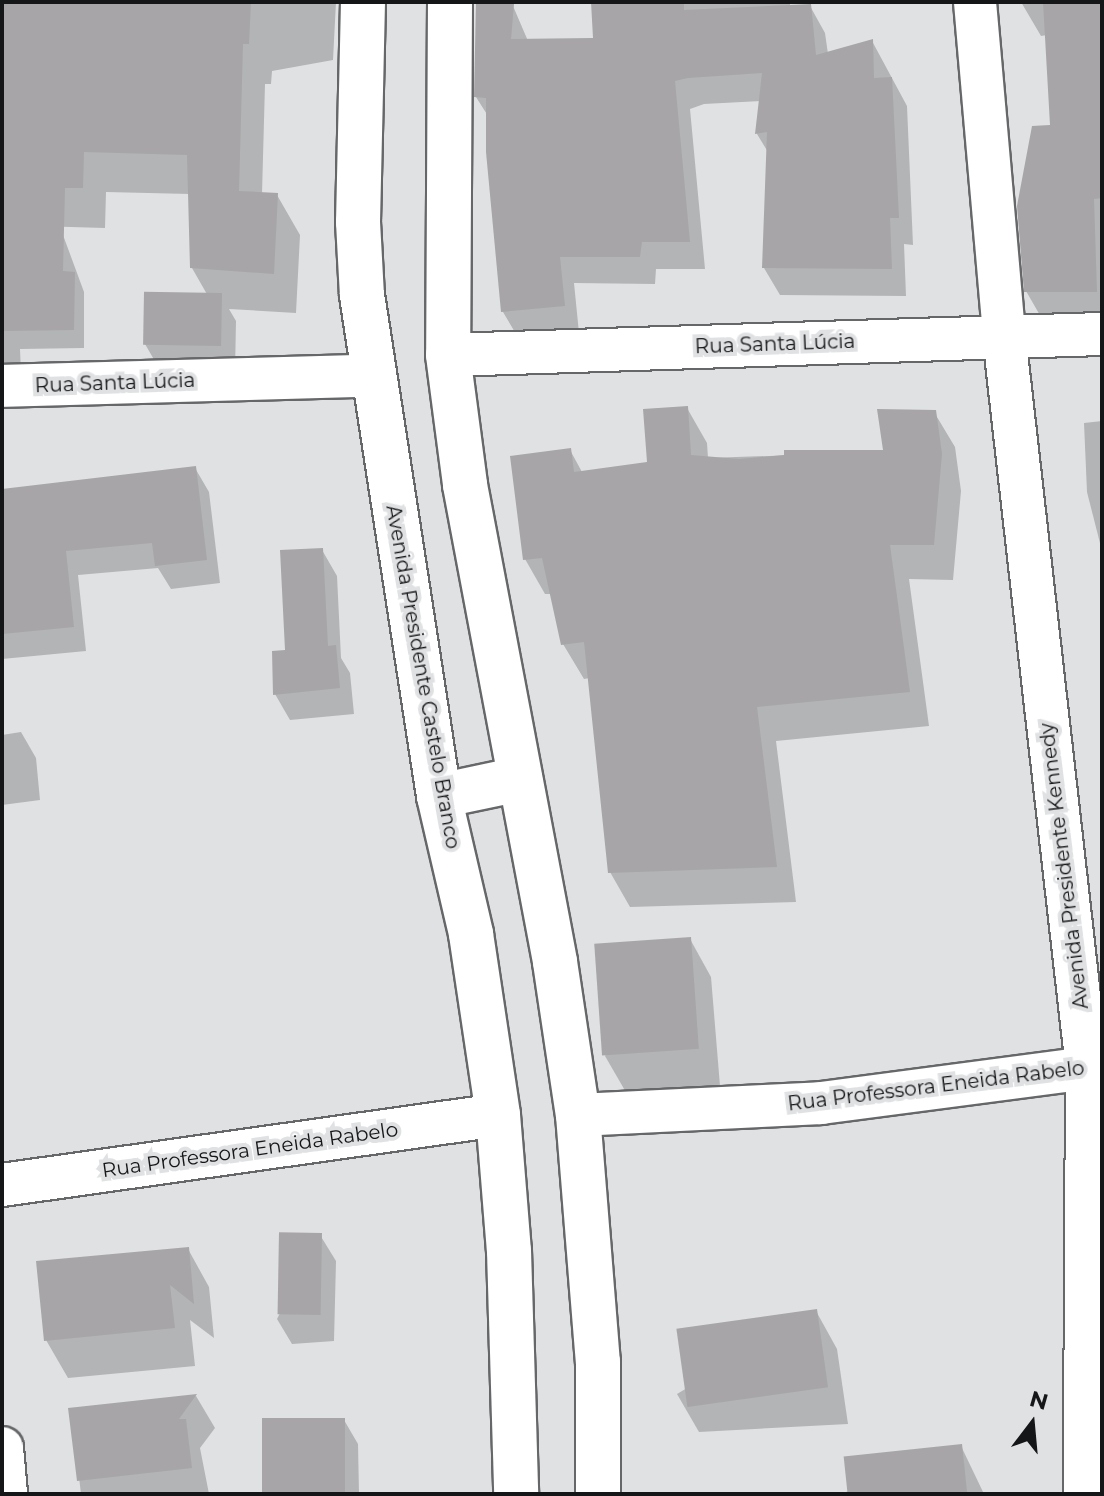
<!DOCTYPE html>
<html>
<head>
<meta charset="utf-8">
<style>
	body { margin:0 }
	#map { position:relative; width:1104px; height:1496px; overflow:hidden; background:#dfe1e3; font-family:Montserrat,sans-serif }
	div>[style] { position:absolute }
	[style*='--x'] { left:calc(var(--x)*1px); top:calc(var(--y)*1px); width:calc(var(--w)*1px); rotate:calc(var(--a)*1deg) }
	.shadow>* { inset:0; background:#0003 }
	.building>* { inset:0; background:#a7a5a7; transform-origin:0 0 }
	.roads { filter:drop-shadow(2px 0 #656769) drop-shadow(-2px 0 #656769) drop-shadow(0 2px #656769) drop-shadow(0 -2px #656769) }
	.street>* { height:42px; margin:-21px; padding:0 21px; transform-origin:21px; border-radius:21px; background:#fff }
	.primary>* { height:44px; margin:-22px; padding:0 22px; transform-origin:22px; border-radius:22px; background:#fff }
	span { translate:-50% -50%; white-space:nowrap; text-align:center; line-height:1.15; -webkit-text-stroke:8px #dfe1e3; paint-order:stroke }
	.street-label { font-size:20px; color:#151617 }
	.frame { position:absolute; inset:0; border:4px solid #151617; pointer-events:none }
	.north { position:absolute; left:992px; top:1384px; width:80px; height:80px; -webkit-text-stroke:6px #dfe1e3; paint-order:stroke; rotate:16deg; font-size:22px; font-weight:700; line-height:32px; text-align:center; color:#151617 }
	.north::after { content:''; display:block; margin:auto; width:28px; height:36px; background:#151617; clip-path:polygon(50% 0,100% 100%,50% 72%,0 100%) }
</style>
</head>
<body>
<div id="map">
	<div class="shadow">
		<i style="clip-path:polygon(2px 2px,336px 2px,333px 60px,272px 71px,271px 84px,265px 84px,262px 194px,277px 195px,300px 235px,296px 313px,229px 309px,236px 321px,235px 372px,160px 370px,145px 344px,208px 296px,192px 268px,190px 194px,106px 192px,105px 228px,2px 225px)"></i>
		<i style="clip-path:polygon(599px 2px,790px 2px,790px 7px,810px 6px,825px 33px,828px 54px,872px 41px,907px 106px,913px 245px,904px 244px,906px 296px,780px 295px,764px 268px,768px 152px,757px 134px,761px 101px,704px 104px,690px 109px,705px 269px,656px 269px,655px 284px,574px 283px,579px 333px,519px 339px,503px 312px,488px 116px,476px 97px,513px 6px,528px 41px,595px 40px)"></i>
		<i style="clip-path:polygon(1021px 2px,1102px 2px,1102px 326px,1045px 324px,1026px 291px,1052px 126px,1047px 35px,1041px 36px)"></i>
		<i style="clip-path:polygon(63px 235px,84px 292px,84px 348px,20px 349px,21px 374px,2px 375px,2px 242px)"></i>
		<i style="clip-path:polygon(687px 408px,707px 443px,708px 458px,885px 452px,934px 412px,955px 447px,961px 491px,953px 580px,909px 579px,929px 726px,776px 741px,796px 902px,630px 907px,610px 872px,590px 678px,584px 679px,563px 644px,552px 594px,545px 594px,525px 559px,570px 450px,582px 472px,649px 464px)"></i>
		<i style="clip-path:polygon(1102px 421px,1102px 551px,1087px 492px,1084px 423px)"></i>
		<i style="clip-path:polygon(195px 468px,209px 492px,220px 583px,171px 589px,158px 568px,78px 575px,86px 651px,2px 659px,2px 493px)"></i>
		<i style="clip-path:polygon(322px 550px,337px 576px,341px 658px,350px 673px,354px 714px,290px 720px,275px 694px)"></i>
		<i style="clip-path:polygon(1102px 633px,1102px 672px,1100px 636px)"></i>
		<i style="clip-path:polygon(21px 732px,36px 758px,40px 800px,2px 805px,2px 735px)"></i>
		<i style="clip-path:polygon(690px 939px,711px 977px,720px 1086px,627px 1094px,605px 1056px)"></i>
		<i style="clip-path:polygon(320px 1235px,336px 1261px,334px 1341px,292px 1344px,277px 1319px)"></i>
		<i style="clip-path:polygon(188px 1249px,209px 1287px,214px 1338px,190px 1320px,195px 1366px,68px 1378px,46px 1340px)"></i>
		<i style="clip-path:polygon(816px 1311px,837px 1349px,848px 1424px,699px 1432px,677px 1394px)"></i>
		<i style="clip-path:polygon(196px 1396px,215px 1428px,200px 1448px,209px 1494px,81px 1494px,71px 1410px)"></i>
		<i style="clip-path:polygon(344px 1420px,358px 1444px,359px 1494px,265px 1494px)"></i>
		<i style="clip-path:polygon(961px 1446px,984px 1494px,841px 1494px)"></i>
	</div>
	<div class="building">
		<i style="clip-path:polygon(2px 2px,251px 2px,249px 44px,243px 44px,239px 191px,278px 193px,274px 274px,190px 268px,187px 155px,84px 152px,83px 188px,65px 188px,63px 271px,75px 272px,74px 330px,2px 331px)"></i>
		<i style="clip-path:polygon(476px 2px,514px 4px,511px 39px,593px 38px,591px 2px,684px 2px,684px 10px,811px 4px,816px 55px,873px 39px,874px 78px,892px 77px,899px 218px,890px 218px,892px 269px,762px 268px,767px 132px,755px 134px,762px 73px,688px 78px,675px 81px,690px 242px,642px 242px,640px 257px,560px 257px,565px 306px,501px 312px,486px 152px,486px 98px,474px 97px)"></i>
		<i style="clip-path:polygon(1043px 2px,1102px 2px,1102px 198px,1094px 199px,1097px 292px,1024px 292px,1017px 206px,1032px 126px,1050px 125px)"></i>
		<i style="left:222px;top:293px;width:53px;height:78px;rotate:91deg"></i>
		<i style="clip-path:polygon(688px 406px,691px 455px,739px 459px,784px 455px,784px 450px,883px 450px,877px 409px,936px 410px,942px 454px,934px 545px,890px 545px,910px 692px,757px 707px,777px 867px,608px 873px,584px 642px,561px 645px,542px 558px,523px 560px,510px 456px,571px 448px,574px 472px,647px 462px,643px 409px)"></i>
		<i style="clip-path:polygon(196px 466px,207px 560px,155px 566px,152px 543px,66px 551px,74px 627px,2px 634px,2px 489px)"></i>
		<i style="clip-path:polygon(323px 548px,328px 646px,336px 645px,340px 688px,273px 695px,272px 651px,285px 650px,280px 550px)"></i>
		<i style="left:691px;top:937px;width:112px;height:97px;rotate:86deg"></i>
		<i style="left:322px;top:1233px;width:82px;height:43px;rotate:91deg"></i>
		<i style="clip-path:polygon(189px 1247px,194px 1304px,170px 1285px,175px 1328px,44px 1341px,36px 1261px)"></i>
		<i style="left:817px;top:1309px;width:79px;height:142px;rotate:82deg"></i>
		<i style="clip-path:polygon(197px 1394px,179px 1419px,186px 1419px,192px 1468px,77px 1481px,68px 1408px)"></i>
		<i style="left:262px;top:1418px;width:83px;height:76px"></i>
		<i style="left:962px;top:1444px;width:50px;height:119px;rotate:84deg"></i>
	</div>
	<div class="roads">
		<div class="street">
			<i style="--x:975;--y:2;--w:335;--a:85"></i>
			<i style="--x:1004;--y:336;--w:736;--a:83.52"></i>
			<i style="--x:1087;--y:1067;--w:427;--a:90.3"></i>
			<i style="--x:448;--y:355;--w:654;--a:-1.84"></i>
			<i style="--x:2;--y:386;--w:369;--a:-1.6"></i>
			<i style="--x:578;--y:1115;--w:243;--a:-2.8"></i>
			<i style="--x:821;--y:1103;--w:283;--a:-7.5"></i>
			<i style="--x:2;--y:1185;--w:501;--a:-8.03"></i>
			<i style="--x:2;--y:1448;--w:46;--a:85"></i>
		</div>
		<div class="primary">
			<i style="--x:363;--y:2;--w:220;--a:91.3"></i>
			<i style="--x:358;--y:222;--w:73;--a:86.9"></i>
			<i style="--x:362;--y:295;--w:507;--a:81.26"></i>
			<i style="--x:439;--y:796;--w:142;--a:76.9"></i>
			<i style="--x:471;--y:934;--w:183;--a:81.5"></i>
			<i style="--x:498;--y:1115;--w:136;--a:85.4"></i>
			<i style="--x:509;--y:1251;--w:243;--a:88.3"></i>
			<i style="--x:450;--y:2;--w:353;--a:90.3"></i>
			<i style="--x:448;--y:355;--w:131;--a:82.5"></i>
			<i style="--x:465;--y:485;--w:485;--a:79.3"></i>
			<i style="--x:555;--y:962;--w:155;--a:81.5"></i>
			<i style="--x:578;--y:1115;--w:248;--a:85.4"></i>
			<i style="--x:598;--y:1362;--w:132;--a:90"></i>
			<i style="--x:439;--y:796;--w:83;--a:-11.9"></i>
		</div>
	</div>
	<div class="street-label">
		<span style="left:775px;top:344px;rotate:-2deg">Rua Santa Lúcia</span>
		<span style="left:115px;top:383px;rotate:-2deg">Rua Santa Lúcia</span>
		<span style="left:423px;top:677px;rotate:80deg">Avenida Presidente Castelo Branco</span>
		<span style="left:1064px;top:866px;rotate:-97deg">Avenida Presidente Kennedy</span>
		<span style="left:936px;top:1086px;rotate:-7deg">Rua Professora Eneida Rabelo</span>
		<span style="left:250px;top:1150px;rotate:-8deg">Rua Professora Eneida Rabelo</span>
	</div>
	<div class="frame"></div>
	<div class="north">N</div>
</div>
</body>
</html>
